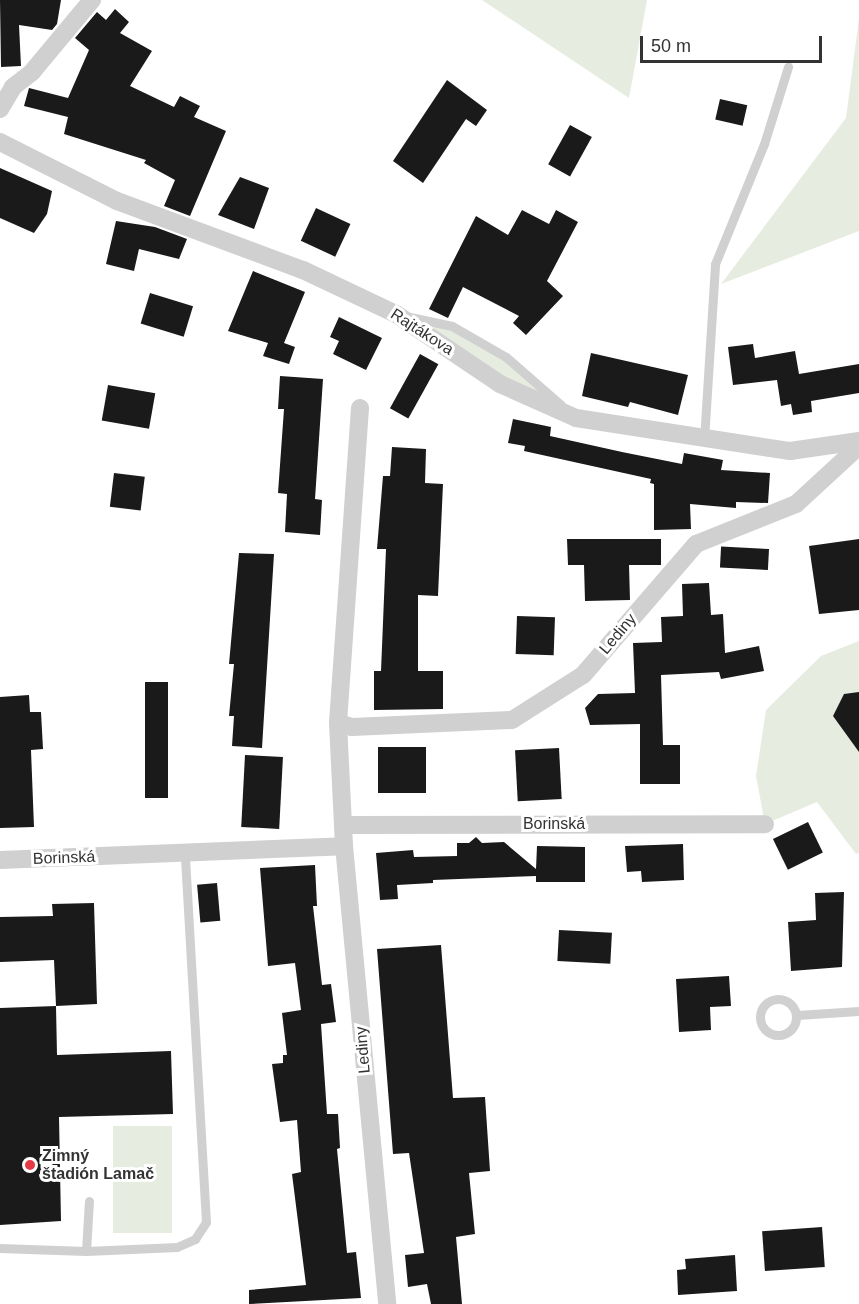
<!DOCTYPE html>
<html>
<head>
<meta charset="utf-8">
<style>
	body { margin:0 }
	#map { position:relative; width:859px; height:1304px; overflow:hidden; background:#fff; font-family:Arial,sans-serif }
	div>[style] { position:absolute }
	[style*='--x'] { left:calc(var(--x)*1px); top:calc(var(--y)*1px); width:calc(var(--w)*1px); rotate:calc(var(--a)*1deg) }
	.green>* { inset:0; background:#e6ecdf; transform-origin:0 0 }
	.building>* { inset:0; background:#1a1a1a; transform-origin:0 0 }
	.service>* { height:9px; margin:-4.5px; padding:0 4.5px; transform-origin:4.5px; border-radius:4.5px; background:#d0d0d0 }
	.service>.ring { margin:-4.5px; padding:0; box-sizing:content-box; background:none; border:9px solid #d0d0d0; border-radius:50% }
	.minor>* { height:18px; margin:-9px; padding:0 9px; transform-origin:9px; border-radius:9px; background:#d0d0d0 }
	.dots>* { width:16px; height:16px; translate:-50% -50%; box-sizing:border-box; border:3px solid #fff; border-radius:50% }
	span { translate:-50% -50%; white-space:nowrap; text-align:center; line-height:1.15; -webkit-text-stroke:6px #fff; paint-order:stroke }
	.street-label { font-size:16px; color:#333 }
	.poi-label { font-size:16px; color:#333; font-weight:700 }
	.left { translate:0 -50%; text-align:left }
	.scale { position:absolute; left:640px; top:36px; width:182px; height:27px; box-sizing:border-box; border:3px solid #333; border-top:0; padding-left:8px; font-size:18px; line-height:21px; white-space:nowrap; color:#333; -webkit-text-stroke:4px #fff; paint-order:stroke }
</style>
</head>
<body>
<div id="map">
	<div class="green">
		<i style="clip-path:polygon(482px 0,647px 0,629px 98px)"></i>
		<i style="clip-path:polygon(859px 18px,859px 231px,721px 284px,846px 118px)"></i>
		<i style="clip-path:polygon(396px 314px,452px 326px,506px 357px,576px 418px)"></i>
		<i style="clip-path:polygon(859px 641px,859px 853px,856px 854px,817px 802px,765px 824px,756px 776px,766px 710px,821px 656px)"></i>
		<i style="left:113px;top:1126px;width:59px;height:107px"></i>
	</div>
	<div class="building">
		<i style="clip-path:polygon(0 0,61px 0,57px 24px,52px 30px,19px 25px,21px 66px,1px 67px)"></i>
		<i style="clip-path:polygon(115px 9px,129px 22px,120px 33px,152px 51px,130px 86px,174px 107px,180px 96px,200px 106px,194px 117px,226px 131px,190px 216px,164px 206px,175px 180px,144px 163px,146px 160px,64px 134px,68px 117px,24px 106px,29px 88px,68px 98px,89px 50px,75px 38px,97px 12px,106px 20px)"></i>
		<i style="clip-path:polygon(447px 80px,487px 110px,476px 126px,466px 119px,423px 183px,393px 161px)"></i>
		<i style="left:720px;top:99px;width:28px;height:21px;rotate:13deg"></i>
		<i style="left:570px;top:125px;width:25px;height:45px;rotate:29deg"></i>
		<i style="clip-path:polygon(0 168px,52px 191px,47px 214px,34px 233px,0 218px)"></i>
		<i style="clip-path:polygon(240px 177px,269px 188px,254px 229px,218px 215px)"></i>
		<i style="left:316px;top:208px;width:38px;height:36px;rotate:25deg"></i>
		<i style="clip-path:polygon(522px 210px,549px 224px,556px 210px,578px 222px,547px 281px,563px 296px,526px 335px,513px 323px,519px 316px,463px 287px,448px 318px,429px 309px,476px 216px,508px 235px)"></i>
		<i style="clip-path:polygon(116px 221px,155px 227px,187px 239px,179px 259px,139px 249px,134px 271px,106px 264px)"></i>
		<i style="clip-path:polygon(253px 271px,305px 292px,284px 343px,295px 347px,289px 364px,263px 356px,268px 343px,228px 331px)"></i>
		<i style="left:150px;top:293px;width:45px;height:32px;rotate:17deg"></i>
		<i style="clip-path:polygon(339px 317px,382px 338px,366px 370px,333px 354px,339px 341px,330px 337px)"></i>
		<i style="clip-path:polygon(753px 344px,755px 358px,795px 351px,799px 374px,859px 364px,859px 393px,811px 401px,812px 412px,793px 415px,791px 404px,781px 406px,777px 380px,733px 385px,728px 347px)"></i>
		<i style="clip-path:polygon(591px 353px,688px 375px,678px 415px,630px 402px,628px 407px,582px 396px)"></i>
		<i style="left:420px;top:354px;width:21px;height:62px;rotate:29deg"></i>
		<i style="clip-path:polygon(280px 376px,323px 379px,315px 499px,322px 500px,320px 535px,285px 532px,287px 494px,278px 493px,284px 409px,278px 409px)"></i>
		<i style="left:108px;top:385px;width:48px;height:36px;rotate:10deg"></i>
		<i style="clip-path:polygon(513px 419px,551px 427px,550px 436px,622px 452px,682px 464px,684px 453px,723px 460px,721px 470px,770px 473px,768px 503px,736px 502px,736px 508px,690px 504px,691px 529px,654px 530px,654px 484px,650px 483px,651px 479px,524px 451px,525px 446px,508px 443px)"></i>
		<i style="clip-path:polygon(392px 447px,426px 449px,425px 483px,443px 484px,438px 596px,418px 595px,418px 671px,443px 671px,443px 709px,374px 710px,374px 671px,381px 671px,386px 549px,377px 549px,383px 476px,390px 476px)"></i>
		<i style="left:114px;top:473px;width:31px;height:34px;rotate:7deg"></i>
		<i style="clip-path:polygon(567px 539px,661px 539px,661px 565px,629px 565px,630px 600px,585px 601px,584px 565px,568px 565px)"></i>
		<i style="clip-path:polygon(859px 539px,859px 610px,819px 614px,809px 546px)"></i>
		<i style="left:769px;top:549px;width:21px;height:48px;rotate:93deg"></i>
		<i style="clip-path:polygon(239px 553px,274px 554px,262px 748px,232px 746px,234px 716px,229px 716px,234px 664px,229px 664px)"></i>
		<i style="clip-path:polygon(709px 583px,711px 615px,723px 614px,725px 653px,759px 646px,764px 671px,721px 679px,719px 672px,661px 675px,663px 745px,680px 745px,680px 784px,640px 784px,640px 724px,590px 725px,585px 708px,598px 694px,635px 693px,633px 643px,662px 642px,661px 617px,683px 616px,682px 584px)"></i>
		<i style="left:517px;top:616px;width:38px;height:38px;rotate:2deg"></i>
		<i style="left:145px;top:682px;width:23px;height:116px"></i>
		<i style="clip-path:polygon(859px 692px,859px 752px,833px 716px,844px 694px)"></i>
		<i style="clip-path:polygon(29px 695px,30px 712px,41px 712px,43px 749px,31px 750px,34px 827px,0 828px,0 697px)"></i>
		<i style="left:378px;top:747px;width:48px;height:46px"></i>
		<i style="left:559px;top:748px;width:51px;height:44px;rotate:87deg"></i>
		<i style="left:245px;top:755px;width:38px;height:72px;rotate:3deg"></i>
		<i style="left:808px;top:822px;width:34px;height:39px;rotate:64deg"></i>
		<i style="clip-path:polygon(476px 837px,482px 843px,504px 842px,536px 869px,537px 846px,585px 847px,585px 882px,536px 882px,536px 876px,433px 880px,433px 883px,397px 885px,398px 899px,380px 900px,376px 853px,413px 850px,414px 857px,457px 856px,457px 843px,469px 843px)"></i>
		<i style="clip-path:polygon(683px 844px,684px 880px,642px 882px,641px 871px,627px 872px,625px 846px)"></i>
		<i style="clip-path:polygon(315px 865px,317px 906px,313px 906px,322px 985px,331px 984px,336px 1022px,321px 1024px,327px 1114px,338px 1114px,340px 1148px,337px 1149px,347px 1253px,356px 1252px,361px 1298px,249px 1304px,249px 1290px,306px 1285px,292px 1174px,301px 1172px,297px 1120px,280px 1122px,272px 1064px,283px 1063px,283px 1055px,287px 1055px,282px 1013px,301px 1010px,295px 963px,268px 966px,260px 868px)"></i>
		<i style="left:217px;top:883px;width:38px;height:20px;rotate:85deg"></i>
		<i style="clip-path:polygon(844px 892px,842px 967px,791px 971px,788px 922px,816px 920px,815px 893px)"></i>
		<i style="clip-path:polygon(94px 903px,97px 1004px,56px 1006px,54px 960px,0 962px,0 917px,53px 916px,52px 904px)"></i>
		<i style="left:559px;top:930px;width:53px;height:31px;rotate:3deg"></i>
		<i style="clip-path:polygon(441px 945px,453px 1098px,485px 1097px,490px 1171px,469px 1173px,475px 1234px,456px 1237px,462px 1304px,431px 1304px,427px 1284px,408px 1287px,405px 1255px,424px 1253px,409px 1153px,393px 1154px,377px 949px)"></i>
		<i style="clip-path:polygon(729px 976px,731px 1006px,710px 1007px,711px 1030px,679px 1032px,676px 979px)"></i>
		<i style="clip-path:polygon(56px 1006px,57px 1055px,171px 1051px,173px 1114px,59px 1117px,61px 1221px,0 1225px,0 1008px)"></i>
		<i style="left:822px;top:1227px;width:40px;height:60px;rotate:86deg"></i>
		<i style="clip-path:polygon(735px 1255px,737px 1291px,678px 1295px,677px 1270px,686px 1269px,685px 1259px)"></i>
	</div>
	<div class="service">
		<i style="--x:410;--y:317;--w:43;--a:12.1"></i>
		<i style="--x:452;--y:326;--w:62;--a:29.9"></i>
		<i style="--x:506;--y:357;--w:73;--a:41.1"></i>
		<i style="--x:704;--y:440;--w:176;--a:-86.4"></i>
		<i style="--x:715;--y:264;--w:130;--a:-67.8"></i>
		<i style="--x:764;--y:144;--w:81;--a:-72.7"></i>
		<i class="ring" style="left:760px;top:999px;width:27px;height:27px"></i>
		<i style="--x:797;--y:1015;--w:62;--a:-3.7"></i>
		<i style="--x:0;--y:1248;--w:86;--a:2"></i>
		<i style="--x:86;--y:1251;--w:91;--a:-2.5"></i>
		<i style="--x:177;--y:1247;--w:20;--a:-24"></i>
		<i style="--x:195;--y:1239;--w:20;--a:-57"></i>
		<i style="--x:206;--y:1222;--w:369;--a:-93.3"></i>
		<i style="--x:86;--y:1251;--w:50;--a:-86.6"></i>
	</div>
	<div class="minor">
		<i style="--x:0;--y:109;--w:26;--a:-59"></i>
		<i style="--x:13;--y:87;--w:24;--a:-38"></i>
		<i style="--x:32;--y:72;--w:94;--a:-50.2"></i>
		<i style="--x:0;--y:142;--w:131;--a:26.8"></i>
		<i style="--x:117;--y:201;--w:198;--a:20.4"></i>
		<i style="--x:303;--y:270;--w:103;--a:25.3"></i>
		<i style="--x:396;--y:314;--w:125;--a:33.9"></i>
		<i style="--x:500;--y:384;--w:83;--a:24.1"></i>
		<i style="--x:576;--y:418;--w:217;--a:8.8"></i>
		<i style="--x:790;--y:451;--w:70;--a:-8.2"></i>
		<i style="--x:360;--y:408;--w:316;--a:94"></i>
		<i style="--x:338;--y:723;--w:123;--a:87.2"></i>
		<i style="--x:344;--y:846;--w:460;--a:84.6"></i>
		<i style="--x:338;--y:723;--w:15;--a:16"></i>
		<i style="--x:352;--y:727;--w:160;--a:-2.5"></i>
		<i style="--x:512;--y:720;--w:84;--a:-32.4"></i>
		<i style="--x:583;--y:675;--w:173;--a:-49.2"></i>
		<i style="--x:696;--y:544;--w:108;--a:-21.8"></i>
		<i style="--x:796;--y:504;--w:86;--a:-42.6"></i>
		<i style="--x:343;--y:825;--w:422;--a:-0.1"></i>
		<i style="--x:0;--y:860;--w:344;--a:-2.3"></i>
	</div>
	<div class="dots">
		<i style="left:30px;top:1165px;background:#e63946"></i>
	</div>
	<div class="street-label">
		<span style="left:422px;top:332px;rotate:33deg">Rajtákova</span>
		<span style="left:618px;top:634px;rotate:-50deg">Lediny</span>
		<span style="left:554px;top:824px">Borinská</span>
		<span style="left:64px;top:858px;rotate:-2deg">Borinská</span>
		<span style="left:363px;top:1050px;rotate:-95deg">Lediny</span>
	</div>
	<div class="poi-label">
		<span class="left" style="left:42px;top:1165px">Zimný<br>štadión Lamač</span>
	</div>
	<div class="scale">50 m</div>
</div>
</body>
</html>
